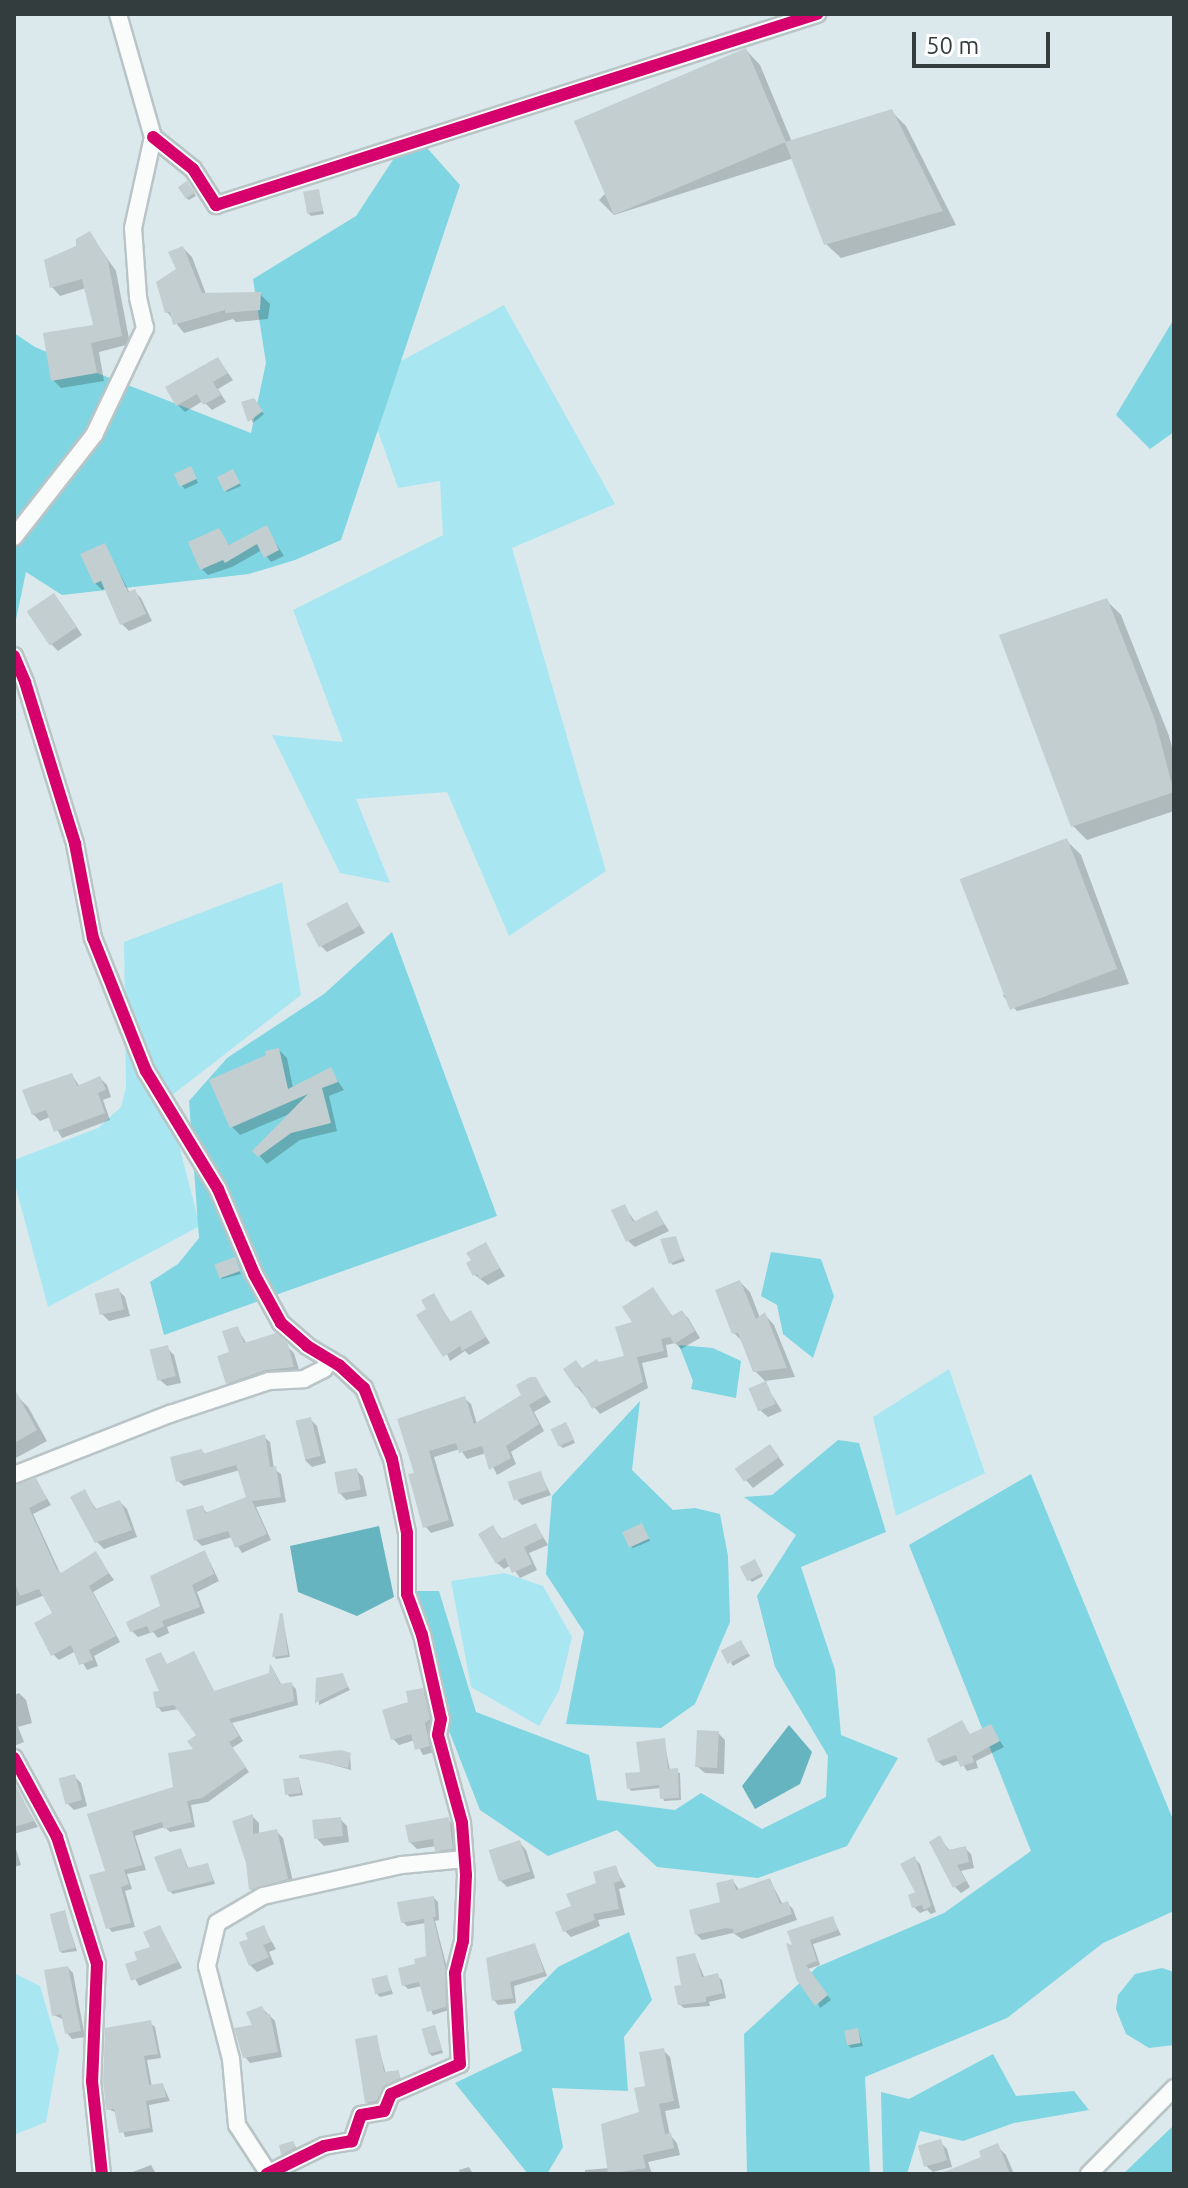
<!DOCTYPE html>
<html>
<head>
<meta charset="utf-8">
<style>
	body { margin:0 }
	#map { position:relative; width:1188px; height:2188px; overflow:hidden; background:#dbe9ec; font-family:Ubuntu,sans-serif }
	div>[style] { position:absolute }
	[style*='--x'] { left:calc(var(--x)*1px); top:calc(var(--y)*1px); width:calc(var(--w)*1px); rotate:calc(var(--a)*1deg) }
	.green>* { inset:0; background:#a8e7f2 }
	.forest>* { inset:0; background:#7fd6e2 }
	.water>* { inset:0; background:#65b4c0 }
	.shadow>* { inset:0; background:#0003 }
	.building>* { inset:0; background:#c3ced0; transform-origin:0 0 }
	.roads { filter:drop-shadow(2px 0 #b9c4c6) drop-shadow(-2px 0 #b9c4c6) drop-shadow(0 2px #b9c4c6) drop-shadow(0 -2px #b9c4c6) }
	.minor>* { height:16px; margin:-8px; padding:0 8px; transform-origin:8px; border-radius:8px; background:#fafcfc }
	.cycleway>* { height:12px; margin:-6px; padding:0 6px; transform-origin:6px; border-radius:6px; background:#d6006c }
	span { translate:-50% -50%; white-space:nowrap; text-align:center; line-height:1.15; -webkit-text-stroke:6px #fff; paint-order:stroke }
	.frame { position:absolute; inset:0; border:16px solid #333d3e; pointer-events:none }
	.scale { position:absolute; left:912px; top:32px; width:138px; height:36px; box-sizing:border-box; border:4px solid #333d3e; border-top:0; padding-left:10px; font-size:24px; line-height:28px; white-space:nowrap; color:#333d3e; -webkit-text-stroke:6px #fff; paint-order:stroke }
</style>
</head>
<body>
<div id="map">
	<div class="green">
		<i style="clip-path:polygon(504px 305px,615px 504px,512px 548px,606px 871px,509px 936px,447px 792px,356px 799px,390px 883px,340px 873px,272px 735px,343px 742px,293px 610px,443px 535px,440px 481px,398px 488px,361px 383px)"></i>
		<i style="clip-path:polygon(282px 882px,301px 995px,167px 1099px,200px 1226px,48px 1307px,14px 1181px,14px 1160px,98px 1128px,121px 1107px,126px 1087px,124px 942px)"></i>
		<i style="clip-path:polygon(949px 1369px,985px 1473px,896px 1516px,873px 1417px)"></i>
		<i style="clip-path:polygon(505px 1573px,543px 1586px,572px 1637px,559px 1691px,539px 1726px,471px 1687px,451px 1581px)"></i>
		<i style="clip-path:polygon(14px 1973px,40px 1986px,59px 2050px,46px 2122px,14px 2135px)"></i>
	</div>
	<div class="forest">
		<i style="clip-path:polygon(412px 131px,460px 185px,341px 540px,295px 560px,249px 574px,62px 595px,26px 572px,14px 629px,14px 333px,35px 347px,97px 373px,251px 433px,266px 363px,253px 279px,356px 216px)"></i>
		<i style="clip-path:polygon(1174px 319px,1174px 432px,1150px 449px,1116px 415px)"></i>
		<i style="clip-path:polygon(392px 932px,497px 1216px,164px 1335px,150px 1282px,178px 1264px,199px 1238px,189px 1101px,227px 1058px,324px 994px)"></i>
		<i style="clip-path:polygon(771px 1252px,821px 1259px,834px 1296px,813px 1358px,783px 1334px,777px 1305px,761px 1296px)"></i>
		<i style="clip-path:polygon(679px 1345px,713px 1348px,741px 1361px,736px 1398px,691px 1389px,693px 1381px)"></i>
		<i style="clip-path:polygon(640px 1401px,632px 1470px,673px 1510px,695px 1508px,720px 1514px,728px 1556px,730px 1622px,695px 1704px,661px 1728px,566px 1724px,584px 1632px,546px 1574px,552px 1496px)"></i>
		<i style="clip-path:polygon(838px 1440px,859px 1443px,886px 1532px,801px 1567px,835px 1670px,841px 1735px,898px 1758px,847px 1846px,758px 1878px,657px 1867px,617px 1830px,548px 1856px,480px 1810px,440px 1708px,416px 1591px,439px 1591px,476px 1712px,589px 1755px,597px 1800px,675px 1810px,701px 1793px,762px 1829px,826px 1797px,828px 1756px,775px 1667px,757px 1596px,796px 1535px,744px 1497px,772px 1495px)"></i>
		<i style="clip-path:polygon(1031px 1474px,1174px 1822px,1174px 1911px,1103px 1943px,1007px 2018px,865px 2077px,870px 2174px,747px 2174px,744px 2034px,817px 1967px,944px 1913px,1031px 1851px,909px 1545px)"></i>
		<i style="clip-path:polygon(629px 1932px,652px 2000px,624px 2037px,628px 2091px,552px 2088px,563px 2147px,547px 2174px,528px 2174px,455px 2083px,522px 2051px,514px 2012px,558px 1967px)"></i>
		<i style="clip-path:polygon(1162px 1968px,1174px 1972px,1174px 2045px,1149px 2048px,1126px 2034px,1116px 2009px,1118px 1995px,1135px 1974px)"></i>
		<i style="clip-path:polygon(993px 2054px,1016px 2096px,1074px 2091px,1089px 2110px,1014px 2123px,963px 2141px,920px 2131px,907px 2174px,883px 2174px,881px 2092px,909px 2099px)"></i>
		<i style="clip-path:polygon(1174px 2125px,1174px 2174px,1123px 2174px)"></i>
	</div>
	<div class="water">
		<i style="clip-path:polygon(379px 1526px,394px 1597px,357px 1616px,298px 1592px,290px 1546px)"></i>
		<i style="clip-path:polygon(789px 1725px,812px 1752px,800px 1784px,755px 1809px,742px 1786px)"></i>
	</div>
	<div class="shadow">
		<i style="clip-path:polygon(746px 50px,760px 65px,792px 142px,891px 111px,906px 126px,956px 225px,841px 258px,826px 244px,794px 158px,614px 215px,599px 200px)"></i>
		<i style="clip-path:polygon(190px 186px,196px 196px,189px 200px,186px 198px)"></i>
		<i style="clip-path:polygon(318px 191px,324px 214px,311px 216px,308px 213px)"></i>
		<i style="clip-path:polygon(90px 234px,116px 271px,130px 344px,99px 352px,104px 381px,61px 388px,53px 380px,95px 327px,86px 288px,60px 296px,52px 287px)"></i>
		<i style="clip-path:polygon(183px 248px,192px 257px,206px 294px,211px 293px,216px 298px,260px 294px,270px 304px,268px 319px,236px 322px,233px 319px,184px 333px,167px 312px)"></i>
		<i style="clip-path:polygon(218px 359px,233px 380px,218px 389px,226px 402px,212px 410px,203px 401px,185px 412px,178px 405px)"></i>
		<i style="clip-path:polygon(256px 403px,264px 414px,253px 423px,244px 404px)"></i>
		<i style="clip-path:polygon(193px 471px,198px 483px,185px 489px,182px 486px)"></i>
		<i style="clip-path:polygon(233px 471px,241px 486px,227px 492px,224px 489px)"></i>
		<i style="clip-path:polygon(266px 528px,284px 556px,271px 562px,262px 550px,232px 567px,208px 575px,202px 569px,219px 531px,230px 546px)"></i>
		<i style="clip-path:polygon(104px 545px,130px 593px,134px 591px,141px 598px,152px 621px,129px 631px,122px 624px,106px 588px,102px 590px,95px 583px)"></i>
		<i style="clip-path:polygon(1106px 600px,1121px 615px,1169px 736px,1174px 754px,1174px 811px,1087px 840px,1073px 826px)"></i>
		<i style="clip-path:polygon(60px 602px,82px 635px,58px 651px,51px 644px)"></i>
		<i style="clip-path:polygon(1066px 840px,1081px 855px,1129px 984px,1017px 1011px,1003px 996px)"></i>
		<i style="clip-path:polygon(347px 904px,365px 933px,327px 952px,320px 945px)"></i>
		<i style="clip-path:polygon(279px 1050px,287px 1058px,293px 1088px,330px 1070px,344px 1090px,329px 1096px,337px 1131px,300px 1140px,267px 1164px,255px 1151px,294px 1112px,240px 1135px,232px 1127px)"></i>
		<i style="clip-path:polygon(72px 1075px,80px 1087px,100px 1078px,107px 1085px,111px 1097px,103px 1100px,110px 1120px,62px 1138px,50px 1117px,40px 1121px,33px 1114px)"></i>
		<i style="clip-path:polygon(624px 1206px,636px 1223px,657px 1212px,669px 1231px,635px 1247px,628px 1241px)"></i>
		<i style="clip-path:polygon(675px 1238px,685px 1261px,673px 1265px,670px 1262px)"></i>
		<i style="clip-path:polygon(486px 1245px,505px 1276px,488px 1285px,475px 1275px,474px 1261px)"></i>
		<i style="clip-path:polygon(234px 1259px,241px 1274px,222px 1279px,219px 1276px)"></i>
		<i style="clip-path:polygon(740px 1282px,750px 1292px,760px 1318px,765px 1315px,774px 1325px,795px 1377px,765px 1381px,755px 1371px,744px 1343px,734px 1333px)"></i>
		<i style="clip-path:polygon(653px 1289px,673px 1317px,682px 1312px,688px 1318px,700px 1338px,681px 1349px,675px 1343px,666px 1345px,668px 1357px,642px 1363px,648px 1388px,600px 1414px,577px 1387px,583px 1370px,627px 1357px,635px 1324px)"></i>
		<i style="clip-path:polygon(118px 1290px,125px 1297px,130px 1316px,109px 1321px,102px 1314px)"></i>
		<i style="clip-path:polygon(433px 1295px,452px 1324px,471px 1313px,490px 1343px,469px 1355px,465px 1351px,450px 1361px,428px 1309px)"></i>
		<i style="clip-path:polygon(237px 1328px,247px 1344px,275px 1335px,294px 1353px,300px 1373px,235px 1389px,228px 1383px)"></i>
		<i style="clip-path:polygon(167px 1348px,174px 1355px,181px 1383px,167px 1386px,160px 1380px)"></i>
		<i style="clip-path:polygon(536px 1380px,551px 1402px,534px 1412px,544px 1431px,511px 1452px,516px 1464px,497px 1475px,486px 1453px,467px 1459px,460px 1449px,434px 1457px,454px 1526px,431px 1533px,425px 1526px,416px 1474px,399px 1420px,464px 1398px,471px 1404px,477px 1424px,524px 1396px)"></i>
		<i style="clip-path:polygon(765px 1384px,782px 1411px,768px 1417px,761px 1411px)"></i>
		<i style="clip-path:polygon(17px 1396px,28px 1407px,47px 1441px,14px 1459px,14px 1398px)"></i>
		<i style="clip-path:polygon(310px 1419px,317px 1426px,326px 1463px,312px 1467px,305px 1460px)"></i>
		<i style="clip-path:polygon(568px 1427px,575px 1443px,563px 1448px,560px 1446px)"></i>
		<i style="clip-path:polygon(264px 1437px,270px 1442px,274px 1469px,281px 1474px,286px 1502px,256px 1507px,271px 1540px,242px 1553px,232px 1537px,202px 1546px,196px 1540px,202px 1507px,208px 1514px,249px 1498px,240px 1470px,184px 1486px,178px 1481px,201px 1451px,206px 1455px)"></i>
		<i style="clip-path:polygon(776px 1453px,784px 1465px,753px 1488px,737px 1470px)"></i>
		<i style="clip-path:polygon(356px 1470px,363px 1477px,367px 1496px,346px 1500px,340px 1493px)"></i>
		<i style="clip-path:polygon(540px 1473px,551px 1495px,522px 1505px,517px 1500px)"></i>
		<i style="clip-path:polygon(36px 1480px,51px 1505px,33px 1514px,61px 1575px,95px 1554px,114px 1580px,93px 1592px,120px 1642px,94px 1656px,98px 1666px,87px 1670px,76px 1651px,59px 1660px,53px 1654px,55px 1614px,45px 1595px,14px 1607px,14px 1487px)"></i>
		<i style="clip-path:polygon(84px 1492px,97px 1510px,120px 1502px,127px 1509px,137px 1537px,104px 1549px,97px 1542px)"></i>
		<i style="clip-path:polygon(536px 1525px,548px 1545px,529px 1553px,537px 1570px,520px 1578px,511px 1565px,504px 1569px,497px 1563px,493px 1528px,503px 1540px)"></i>
		<i style="clip-path:polygon(644px 1528px,650px 1541px,633px 1548px,630px 1546px)"></i>
		<i style="clip-path:polygon(205px 1552px,219px 1581px,197px 1592px,205px 1613px,167px 1627px,169px 1633px,158px 1638px,153px 1632px,138px 1637px,132px 1631px,163px 1607px)"></i>
		<i style="clip-path:polygon(755px 1561px,763px 1576px,752px 1582px,749px 1579px)"></i>
		<i style="clip-path:polygon(282px 1615px,290px 1657px,276px 1659px,274px 1656px)"></i>
		<i style="clip-path:polygon(743px 1645px,750px 1656px,733px 1666px,731px 1663px)"></i>
		<i style="clip-path:polygon(194px 1653px,215px 1693px,270px 1675px,272px 1667px,282px 1686px,291px 1684px,296px 1689px,298px 1705px,232px 1723px,243px 1741px,232px 1748px,249px 1772px,208px 1802px,191px 1805px,195px 1827px,170px 1832px,165px 1827px,135px 1836px,146px 1870px,127px 1874px,132px 1889px,125px 1891px,135px 1927px,112px 1932px,108px 1927px,108px 1872px,90px 1815px,175px 1788px,196px 1751px,199px 1735px,179px 1709px,162px 1712px,158px 1707px,162px 1692px,160px 1654px,168px 1666px)"></i>
		<i style="clip-path:polygon(342px 1675px,350px 1690px,319px 1705px,318px 1679px)"></i>
		<i style="clip-path:polygon(422px 1690px,428px 1696px,435px 1726px,430px 1729px,435px 1752px,423px 1755px,415px 1740px,399px 1745px,393px 1739px)"></i>
		<i style="clip-path:polygon(19px 1693px,26px 1700px,32px 1723px,18px 1727px,24px 1742px,14px 1746px,14px 1695px)"></i>
		<i style="clip-path:polygon(961px 1722px,971px 1736px,990px 1726px,1004px 1747px,976px 1761px,978px 1768px,967px 1771px,960px 1760px,943px 1766px,937px 1761px)"></i>
		<i style="clip-path:polygon(718px 1733px,725px 1740px,724px 1774px,705px 1773px,698px 1767px)"></i>
		<i style="clip-path:polygon(664px 1740px,670px 1771px,680px 1773px,681px 1800px,664px 1801px,661px 1788px,631px 1791px,629px 1788px)"></i>
		<i style="clip-path:polygon(350px 1755px,351px 1770px,301px 1756px)"></i>
		<i style="clip-path:polygon(74px 1776px,81px 1783px,87px 1806px,74px 1810px,67px 1803px)"></i>
		<i style="clip-path:polygon(299px 1779px,303px 1795px,290px 1797px,287px 1794px)"></i>
		<i style="clip-path:polygon(22px 1799px,38px 1827px,14px 1834px,14px 1801px)"></i>
		<i style="clip-path:polygon(252px 1816px,259px 1823px,259px 1835px,276px 1831px,283px 1838px,294px 1886px,258px 1896px,251px 1889px)"></i>
		<i style="clip-path:polygon(340px 1819px,347px 1826px,349px 1842px,324px 1846px,317px 1839px)"></i>
		<i style="clip-path:polygon(448px 1820px,455px 1826px,459px 1855px,444px 1857px,436px 1846px,417px 1849px,410px 1842px)"></i>
		<i style="clip-path:polygon(940px 1838px,950px 1851px,965px 1848px,971px 1854px,974px 1868px,961px 1871px,970px 1887px,961px 1893px,955px 1887px)"></i>
		<i style="clip-path:polygon(14px 1843px,21px 1865px,14px 1867px)"></i>
		<i style="clip-path:polygon(520px 1843px,526px 1850px,535px 1878px,507px 1887px,500px 1880px)"></i>
		<i style="clip-path:polygon(181px 1850px,189px 1870px,208px 1865px,215px 1884px,173px 1894px,170px 1891px)"></i>
		<i style="clip-path:polygon(914px 1858px,920px 1864px,936px 1912px,931px 1914px,927px 1910px,920px 1913px,914px 1907px,918px 1893px)"></i>
		<i style="clip-path:polygon(615px 1868px,626px 1887px,619px 1889px,625px 1915px,598px 1920px,600px 1926px,571px 1937px,565px 1931px,573px 1907px)"></i>
		<i style="clip-path:polygon(770px 1880px,783px 1905px,787px 1903px,793px 1909px,797px 1920px,742px 1939px,733px 1933px,702px 1940px,696px 1934px,723px 1904px,733px 1881px,740px 1891px)"></i>
		<i style="clip-path:polygon(434px 1898px,438px 1902px,439px 1920px,435px 1921px,448px 1972px,449px 2010px,433px 2015px,422px 1986px,408px 1989px,404px 1985px,428px 1957px,426px 1923px,407px 1926px,403px 1922px)"></i>
		<i style="clip-path:polygon(64px 1912px,77px 1951px,62px 1953px,59px 1950px)"></i>
		<i style="clip-path:polygon(833px 1919px,841px 1935px,813px 1944px,820px 1965px,808px 1969px,831px 2000px,820px 2008px,795px 1949px)"></i>
		<i style="clip-path:polygon(160px 1927px,182px 1968px,139px 1986px,128px 1965px,139px 1961px,153px 1948px)"></i>
		<i style="clip-path:polygon(263px 1927px,276px 1949px,269px 1952px,274px 1964px,257px 1972px,250px 1965px,250px 1940px)"></i>
		<i style="clip-path:polygon(535px 1945px,547px 1976px,514px 1986px,516px 2003px,498px 2005px,494px 2000px)"></i>
		<i style="clip-path:polygon(695px 1955px,705px 1979px,717px 1976px,722px 1980px,726px 1998px,709px 2002px,710px 2006px,684px 2008px,679px 2004px)"></i>
		<i style="clip-path:polygon(68px 1968px,73px 1973px,85px 2037px,72px 2039px,67px 2033px,64px 2020px,54px 2015px)"></i>
		<i style="clip-path:polygon(387px 1978px,393px 1994px,380px 1997px,377px 1994px)"></i>
		<i style="clip-path:polygon(262px 2008px,275px 2021px,282px 2057px,250px 2063px,245px 2057px)"></i>
		<i style="clip-path:polygon(150px 2023px,155px 2027px,161px 2058px,147px 2060px,152px 2087px,163px 2085px,170px 2101px,149px 2105px,153px 2132px,125px 2137px,117px 2113px,108px 2109px)"></i>
		<i style="clip-path:polygon(435px 2027px,443px 2053px,432px 2056px,429px 2053px)"></i>
		<i style="clip-path:polygon(858px 2030px,863px 2046px,851px 2048px,848px 2045px)"></i>
		<i style="clip-path:polygon(376px 2038px,386px 2074px,398px 2072px,402px 2081px,379px 2103px,370px 2105px,367px 2102px)"></i>
		<i style="clip-path:polygon(663px 2050px,670px 2057px,680px 2108px,665px 2111px,670px 2135px,677px 2143px,680px 2155px,648px 2162px,652px 2174px,585px 2174px,585px 2170px,610px 2168px,641px 2113px)"></i>
		<i style="clip-path:polygon(940px 2142px,947px 2149px,952px 2167px,933px 2172px,926px 2166px)"></i>
		<i style="clip-path:polygon(293px 2144px,297px 2148px,286px 2156px,283px 2154px)"></i>
		<i style="clip-path:polygon(997px 2146px,1006px 2155px,1014px 2174px,957px 2174px)"></i>
		<i style="clip-path:polygon(151px 2165px,156px 2174px,130px 2174px,130px 2173px)"></i>
		<i style="clip-path:polygon(469px 2167px,473px 2174px,460px 2174px,459px 2170px)"></i>
	</div>
	<div class="building">
		<i style="left:746px;top:48px;width:102px;height:187px;rotate:67deg"></i>
		<i style="clip-path:polygon(892px 109px,943px 211px,824px 245px,785px 142px)"></i>
		<i style="left:187px;top:181px;width:14px;height:11px;rotate:56deg"></i>
		<i style="left:319px;top:189px;width:22px;height:16px;rotate:80deg"></i>
		<i style="clip-path:polygon(90px 231px,108px 261px,122px 336px,91px 343px,97px 373px,51px 381px,43px 333px,93px 325px,82px 279px,50px 288px,44px 260px,76px 246px,76px 239px)"></i>
		<i style="clip-path:polygon(183px 246px,202px 293px,261px 292px,260px 310px,225px 313px,225px 310px,173px 325px,170px 312px,165px 313px,156px 282px,176px 269px,168px 252px)"></i>
		<i style="clip-path:polygon(218px 357px,228px 373px,213px 382px,221px 395px,203px 405px,197px 394px,176px 406px,165px 387px)"></i>
		<i style="clip-path:polygon(254px 398px,263px 411px,248px 422px,241px 402px)"></i>
		<i style="left:191px;top:466px;width:14px;height:19px;rotate:65deg"></i>
		<i style="left:233px;top:469px;width:16px;height:18px;rotate:63deg"></i>
		<i style="clip-path:polygon(267px 525px,279px 550px,264px 558px,257px 544px,225px 563px,223px 560px,200px 570px,188px 542px,219px 528px,229px 545px)"></i>
		<i style="clip-path:polygon(105px 543px,128px 592px,135px 589px,146px 614px,120px 625px,101px 581px,94px 584px,80px 554px)"></i>
		<i style="left:54px;top:593px;width:41px;height:33px;rotate:56deg"></i>
		<i style="clip-path:polygon(1107px 598px,1155px 720px,1174px 792px,1071px 827px,999px 635px)"></i>
		<i style="left:1067px;top:838px;width:140px;height:115px;rotate:69deg"></i>
		<i style="left:347px;top:902px;width:27px;height:46px;rotate:62deg"></i>
		<i style="clip-path:polygon(279px 1048px,288px 1089px,331px 1067px,338px 1082px,322px 1088px,331px 1123px,291px 1133px,258px 1157px,252px 1151px,308px 1094px,230px 1128px,209px 1080px,266px 1055px,265px 1051px)"></i>
		<i style="clip-path:polygon(72px 1073px,77px 1086px,100px 1076px,106px 1090px,98px 1093px,105px 1113px,54px 1132px,46px 1110px,32px 1115px,22px 1090px)"></i>
		<i style="clip-path:polygon(625px 1204px,633px 1222px,657px 1210px,664px 1224px,626px 1242px,611px 1210px)"></i>
		<i style="clip-path:polygon(676px 1236px,683px 1258px,669px 1264px,660px 1239px)"></i>
		<i style="clip-path:polygon(486px 1242px,500px 1268px,480px 1279px,477px 1274px,473px 1276px,466px 1263px,471px 1260px,466px 1253px)"></i>
		<i style="left:235px;top:1257px;width:15px;height:22px;rotate:70deg"></i>
		<i style="clip-path:polygon(740px 1280px,756px 1319px,765px 1312px,787px 1368px,753px 1372px,738px 1333px,732px 1334px,715px 1290px)"></i>
		<i style="clip-path:polygon(653px 1287px,672px 1316px,682px 1310px,695px 1331px,674px 1344px,670px 1337px,661px 1339px,664px 1351px,637px 1357px,643px 1382px,592px 1409px,579px 1386px,576px 1388px,563px 1369px,576px 1360px,582px 1368px,597px 1359px,599px 1362px,624px 1356px,615px 1327px,632px 1322px,622px 1307px)"></i>
		<i style="left:119px;top:1288px;width:22px;height:25px;rotate:77deg"></i>
		<i style="clip-path:polygon(434px 1293px,450px 1322px,471px 1310px,486px 1337px,462px 1351px,460px 1346px,443px 1357px,416px 1315px,426px 1309px,421px 1300px)"></i>
		<i style="clip-path:polygon(238px 1326px,244px 1343px,276px 1333px,288px 1344px,294px 1367px,266px 1370px,226px 1384px,217px 1356px,229px 1352px,222px 1331px)"></i>
		<i style="left:168px;top:1345px;width:32px;height:19px;rotate:76deg"></i>
		<i style="clip-path:polygon(530px 1377px,536px 1377px,546px 1395px,529px 1405px,539px 1424px,506px 1446px,511px 1458px,489px 1470px,482px 1446px,459px 1453px,456px 1443px,429px 1451px,449px 1520px,423px 1528px,408px 1474px,414px 1473px,397px 1419px,465px 1396px,474px 1424px,521px 1395px,516px 1385px)"></i>
		<i style="left:766px;top:1381px;width:25px;height:19px;rotate:67deg"></i>
		<i style="clip-path:polygon(14px 1388px,37px 1430px,14px 1443px)"></i>
		<i style="left:311px;top:1417px;width:40px;height:16px;rotate:76deg"></i>
		<i style="left:566px;top:1422px;width:19px;height:17px;rotate:65deg"></i>
		<i style="clip-path:polygon(265px 1434px,270px 1467px,276px 1466px,281px 1497px,252px 1501px,267px 1534px,235px 1548px,228px 1531px,194px 1541px,186px 1510px,203px 1505px,205px 1513px,246px 1497px,236px 1465px,176px 1482px,170px 1457px,202px 1449px,203px 1454px)"></i>
		<i style="left:770px;top:1444px;width:16px;height:43px;rotate:55deg"></i>
		<i style="left:357px;top:1468px;width:22px;height:23px;rotate:80deg"></i>
		<i style="left:541px;top:1471px;width:20px;height:35px;rotate:72deg"></i>
		<i style="clip-path:polygon(36px 1478px,47px 1499px,29px 1508px,56px 1568px,61px 1573px,96px 1551px,109px 1573px,89px 1586px,116px 1636px,89px 1650px,93px 1660px,79px 1665px,71px 1645px,51px 1656px,34px 1623px,52px 1613px,39px 1589px,20px 1596px,14px 1581px,14px 1486px)"></i>
		<i style="clip-path:polygon(85px 1489px,95px 1509px,120px 1500px,132px 1530px,95px 1543px,70px 1497px)"></i>
		<i style="clip-path:polygon(536px 1523px,543px 1538px,524px 1547px,532px 1564px,512px 1573px,505px 1558px,496px 1564px,478px 1534px,493px 1525px,501px 1539px)"></i>
		<i style="left:642px;top:1523px;width:17px;height:22px;rotate:65deg"></i>
		<i style="clip-path:polygon(205px 1550px,214px 1574px,192px 1585px,200px 1607px,162px 1621px,164px 1626px,150px 1633px,147px 1626px,130px 1632px,126px 1622px,160px 1606px,150px 1576px)"></i>
		<i style="left:755px;top:1559px;width:16px;height:17px;rotate:63deg"></i>
		<i style="clip-path:polygon(280px 1613px,283px 1614px,288px 1655px,272px 1657px)"></i>
		<i style="left:741px;top:1640px;width:15px;height:23px;rotate:62deg"></i>
		<i style="clip-path:polygon(194px 1651px,214px 1691px,269px 1673px,270px 1663px,280px 1684px,292px 1682px,294px 1701px,229px 1719px,239px 1736px,229px 1742px,246px 1767px,202px 1798px,187px 1801px,192px 1822px,164px 1829px,162px 1822px,132px 1831px,142px 1865px,124px 1870px,129px 1884px,121px 1887px,131px 1923px,106px 1929px,89px 1875px,105px 1871px,87px 1814px,173px 1787px,168px 1753px,193px 1749px,187px 1741px,196px 1735px,174px 1705px,156px 1708px,153px 1692px,159px 1691px,145px 1659px,161px 1652px,167px 1664px)"></i>
		<i style="clip-path:polygon(343px 1673px,348px 1687px,315px 1703px,316px 1678px)"></i>
		<i style="clip-path:polygon(423px 1688px,430px 1719px,425px 1723px,430px 1746px,415px 1750px,411px 1734px,391px 1740px,382px 1710px,408px 1702px,406px 1691px)"></i>
		<i style="clip-path:polygon(962px 1720px,970px 1734px,991px 1724px,1000px 1741px,972px 1756px,974px 1762px,960px 1767px,956px 1755px,936px 1762px,927px 1739px)"></i>
		<i style="left:697px;top:1730px;width:22px;height:37px;rotate:3deg"></i>
		<i style="clip-path:polygon(665px 1738px,668px 1769px,678px 1768px,679px 1798px,660px 1799px,659px 1785px,627px 1789px,625px 1773px,640px 1772px,636px 1742px)"></i>
		<i style="clip-path:polygon(341px 1750px,351px 1753px,348px 1768px,299px 1758px,299px 1755px)"></i>
		<i style="left:75px;top:1774px;width:27px;height:17px;rotate:75deg"></i>
		<i style="left:299px;top:1777px;width:16px;height:16px;rotate:83deg"></i>
		<i style="clip-path:polygon(14px 1781px,34px 1821px,14px 1827px)"></i>
		<i style="clip-path:polygon(253px 1814px,253px 1834px,277px 1829px,288px 1879px,249px 1890px,246px 1863px,232px 1821px)"></i>
		<i style="left:341px;top:1817px;width:19px;height:29px;rotate:84deg"></i>
		<i style="clip-path:polygon(449px 1817px,453px 1849px,435px 1851px,433px 1839px,409px 1843px,405px 1825px)"></i>
		<i style="clip-path:polygon(940px 1835px,948px 1850px,966px 1846px,969px 1862px,957px 1865px,966px 1881px,953px 1888px,929px 1842px)"></i>
		<i style="left:520px;top:1840px;width:33px;height:33px;rotate:72deg"></i>
		<i style="clip-path:polygon(181px 1848px,187px 1868px,208px 1863px,213px 1881px,168px 1892px,154px 1857px)"></i>
		<i style="clip-path:polygon(915px 1856px,931px 1906px,924px 1910px,922px 1905px,912px 1908px,908px 1895px,915px 1892px,900px 1864px)"></i>
		<i style="clip-path:polygon(616px 1865px,621px 1881px,614px 1883px,619px 1909px,593px 1914px,595px 1920px,563px 1932px,555px 1912px,571px 1906px,566px 1894px,596px 1883px,593px 1872px)"></i>
		<i style="clip-path:polygon(770px 1878px,780px 1904px,788px 1901px,792px 1914px,734px 1934px,733px 1929px,726px 1928px,695px 1935px,689px 1910px,720px 1902px,716px 1883px,733px 1879px,736px 1890px)"></i>
		<i style="clip-path:polygon(434px 1896px,436px 1917px,433px 1917px,445px 1967px,446px 2007px,427px 2012px,419px 1982px,402px 1986px,398px 1968px,415px 1964px,414px 1959px,426px 1956px,424px 1919px,401px 1923px,397px 1902px)"></i>
		<i style="left:65px;top:1910px;width:39px;height:16px;rotate:75deg"></i>
		<i style="clip-path:polygon(833px 1916px,838px 1930px,810px 1940px,817px 1961px,806px 1965px,828px 1995px,815px 2006px,796px 1979px,786px 1943px,792px 1945px,787px 1931px)"></i>
		<i style="clip-path:polygon(160px 1925px,178px 1962px,131px 1981px,125px 1964px,137px 1960px,134px 1952px,150px 1947px,143px 1932px)"></i>
		<i style="clip-path:polygon(264px 1925px,271px 1942px,263px 1945px,269px 1957px,249px 1966px,239px 1942px,248px 1939px,245px 1933px)"></i>
		<i style="clip-path:polygon(535px 1943px,544px 1972px,510px 1982px,513px 1998px,492px 2001px,486px 1958px)"></i>
		<i style="clip-path:polygon(695px 1953px,702px 1977px,718px 1973px,723px 1993px,706px 1997px,706px 2002px,678px 2005px,674px 1986px,681px 1985px,676px 1957px)"></i>
		<i style="clip-path:polygon(68px 1966px,81px 2031px,65px 2034px,61px 2014px,52px 2016px,44px 1970px)"></i>
		<i style="left:387px;top:1975px;width:16px;height:16px;rotate:76deg"></i>
		<i style="clip-path:polygon(262px 2006px,266px 2014px,270px 2014px,278px 2052px,243px 2058px,234px 2028px,252px 2025px,246px 2012px)"></i>
		<i style="clip-path:polygon(151px 2020px,158px 2054px,144px 2056px,149px 2085px,163px 2083px,166px 2097px,146px 2101px,150px 2128px,119px 2133px,114px 2109px,106px 2110px,103px 2081px,105px 2028px)"></i>
		<i style="left:435px;top:2025px;width:26px;height:14px;rotate:74deg"></i>
		<i style="left:858px;top:2028px;width:15px;height:14px;rotate:79deg"></i>
		<i style="clip-path:polygon(377px 2035px,384px 2072px,399px 2070px,400px 2078px,386px 2085px,376px 2101px,365px 2103px,355px 2039px)"></i>
		<i style="clip-path:polygon(664px 2048px,674px 2101px,659px 2104px,665px 2134px,671px 2133px,674px 2148px,643px 2155px,646px 2168px,608px 2174px,601px 2124px,639px 2112px,634px 2088px,645px 2086px,639px 2052px)"></i>
		<i style="left:941px;top:2139px;width:22px;height:24px;rotate:74deg"></i>
		<i style="clip-path:polygon(293px 2141px,296px 2147px,281px 2155px,279px 2145px)"></i>
		<i style="clip-path:polygon(998px 2143px,1010px 2174px,939px 2174px,981px 2157px,979px 2151px)"></i>
	</div>
	<div class="roads">
		<div class="minor">
			<i style="--x:153;--y:137;--w:51;--a:38.7"></i>
			<i style="--x:193;--y:169;--w:43;--a:57.4"></i>
			<i style="--x:216;--y:205;--w:631;--a:-17.63"></i>
			<i style="--x:14;--y:537;--w:130;--a:-51.9"></i>
			<i style="--x:94;--y:435;--w:119;--a:-64.5"></i>
			<i style="--x:145;--y:328;--w:32;--a:-103"></i>
			<i style="--x:138;--y:297;--w:69;--a:-94.1"></i>
			<i style="--x:133;--y:228;--w:93;--a:-77.6"></i>
			<i style="--x:153;--y:137;--w:128;--a:-105.9"></i>
			<i style="--x:14;--y:656;--w:28;--a:67"></i>
			<i style="--x:25;--y:682;--w:170;--a:72.8"></i>
			<i style="--x:75;--y:844;--w:96;--a:79.2"></i>
			<i style="--x:93;--y:938;--w:143;--a:68.3"></i>
			<i style="--x:146;--y:1071;--w:138;--a:58.6"></i>
			<i style="--x:218;--y:1189;--w:92;--a:67"></i>
			<i style="--x:254;--y:1274;--w:56;--a:61.1"></i>
			<i style="--x:281;--y:1323;--w:35;--a:41"></i>
			<i style="--x:307;--y:1346;--w:37;--a:31"></i>
			<i style="--x:339;--y:1365;--w:34;--a:43"></i>
			<i style="--x:364;--y:1388;--w:76;--a:68.5"></i>
			<i style="--x:392;--y:1459;--w:76;--a:78.5"></i>
			<i style="--x:407;--y:1533;--w:61;--a:90"></i>
			<i style="--x:407;--y:1594;--w:44;--a:69.9"></i>
			<i style="--x:422;--y:1635;--w:86;--a:77.3"></i>
			<i style="--x:441;--y:1719;--w:16;--a:101"></i>
			<i style="--x:438;--y:1735;--w:91;--a:74.7"></i>
			<i style="--x:462;--y:1823;--w:52;--a:85.6"></i>
			<i style="--x:466;--y:1875;--w:66;--a:92.6"></i>
			<i style="--x:463;--y:1941;--w:33;--a:104"></i>
			<i style="--x:455;--y:1973;--w:91;--a:86.9"></i>
			<i style="--x:460;--y:2064;--w:75;--a:156.5"></i>
			<i style="--x:391;--y:2094;--w:18;--a:112"></i>
			<i style="--x:384;--y:2111;--w:23;--a:170"></i>
			<i style="--x:361;--y:2115;--w:28;--a:109"></i>
			<i style="--x:352;--y:2141;--w:28;--a:170"></i>
			<i style="--x:324;--y:2146;--w:64;--a:153.8"></i>
			<i style="--x:14;--y:1475;--w:168;--a:-21.4"></i>
			<i style="--x:170;--y:1414;--w:104;--a:-18.4"></i>
			<i style="--x:269;--y:1381;--w:35;--a:-3"></i>
			<i style="--x:304;--y:1379;--w:22;--a:-27"></i>
			<i style="--x:324;--y:1369;--w:11;--a:-63"></i>
			<i style="--x:14;--y:1758;--w:90;--a:61.4"></i>
			<i style="--x:57;--y:1837;--w:133;--a:72.5"></i>
			<i style="--x:97;--y:1964;--w:117;--a:92.4"></i>
			<i style="--x:92;--y:2081;--w:94;--a:83.9"></i>
			<i style="--x:267;--y:2171;--w:55;--a:-123.1"></i>
			<i style="--x:237;--y:2125;--w:66;--a:-95.2"></i>
			<i style="--x:231;--y:2059;--w:96;--a:-104.5"></i>
			<i style="--x:207;--y:1966;--w:44;--a:-76.9"></i>
			<i style="--x:217;--y:1923;--w:53;--a:-30.4"></i>
			<i style="--x:263;--y:1896;--w:142;--a:-12.6"></i>
			<i style="--x:402;--y:1865;--w:63;--a:-5.4"></i>
			<i style="--x:1089;--y:2174;--w:121;--a:-45.3"></i>
		</div>
	</div>
	<div class="cycleway">
		<i style="--x:153;--y:137;--w:51;--a:38.7"></i>
		<i style="--x:193;--y:169;--w:43;--a:57.4"></i>
		<i style="--x:216;--y:205;--w:631;--a:-17.63"></i>
		<i style="--x:14;--y:656;--w:28;--a:67"></i>
		<i style="--x:25;--y:682;--w:170;--a:72.8"></i>
		<i style="--x:75;--y:844;--w:96;--a:79.2"></i>
		<i style="--x:93;--y:938;--w:143;--a:68.3"></i>
		<i style="--x:146;--y:1071;--w:138;--a:58.6"></i>
		<i style="--x:218;--y:1189;--w:92;--a:67"></i>
		<i style="--x:254;--y:1274;--w:56;--a:61.1"></i>
		<i style="--x:281;--y:1323;--w:35;--a:41"></i>
		<i style="--x:307;--y:1346;--w:37;--a:31"></i>
		<i style="--x:339;--y:1365;--w:34;--a:43"></i>
		<i style="--x:364;--y:1388;--w:76;--a:68.5"></i>
		<i style="--x:392;--y:1459;--w:76;--a:78.5"></i>
		<i style="--x:407;--y:1533;--w:61;--a:90"></i>
		<i style="--x:407;--y:1594;--w:44;--a:69.9"></i>
		<i style="--x:422;--y:1635;--w:86;--a:77.3"></i>
		<i style="--x:441;--y:1719;--w:16;--a:101"></i>
		<i style="--x:438;--y:1735;--w:91;--a:74.7"></i>
		<i style="--x:462;--y:1823;--w:52;--a:85.6"></i>
		<i style="--x:466;--y:1875;--w:66;--a:92.6"></i>
		<i style="--x:463;--y:1941;--w:33;--a:104"></i>
		<i style="--x:455;--y:1973;--w:91;--a:86.9"></i>
		<i style="--x:460;--y:2064;--w:75;--a:156.5"></i>
		<i style="--x:391;--y:2094;--w:18;--a:112"></i>
		<i style="--x:384;--y:2111;--w:23;--a:170"></i>
		<i style="--x:361;--y:2115;--w:28;--a:109"></i>
		<i style="--x:352;--y:2141;--w:28;--a:170"></i>
		<i style="--x:324;--y:2146;--w:64;--a:153.8"></i>
		<i style="--x:14;--y:1758;--w:90;--a:61.4"></i>
		<i style="--x:57;--y:1837;--w:133;--a:72.5"></i>
		<i style="--x:97;--y:1964;--w:117;--a:92.4"></i>
		<i style="--x:92;--y:2081;--w:94;--a:83.9"></i>
	</div>
	<div class="frame"></div>
	<div class="scale">50 m</div>
</div>
</body>
</html>
